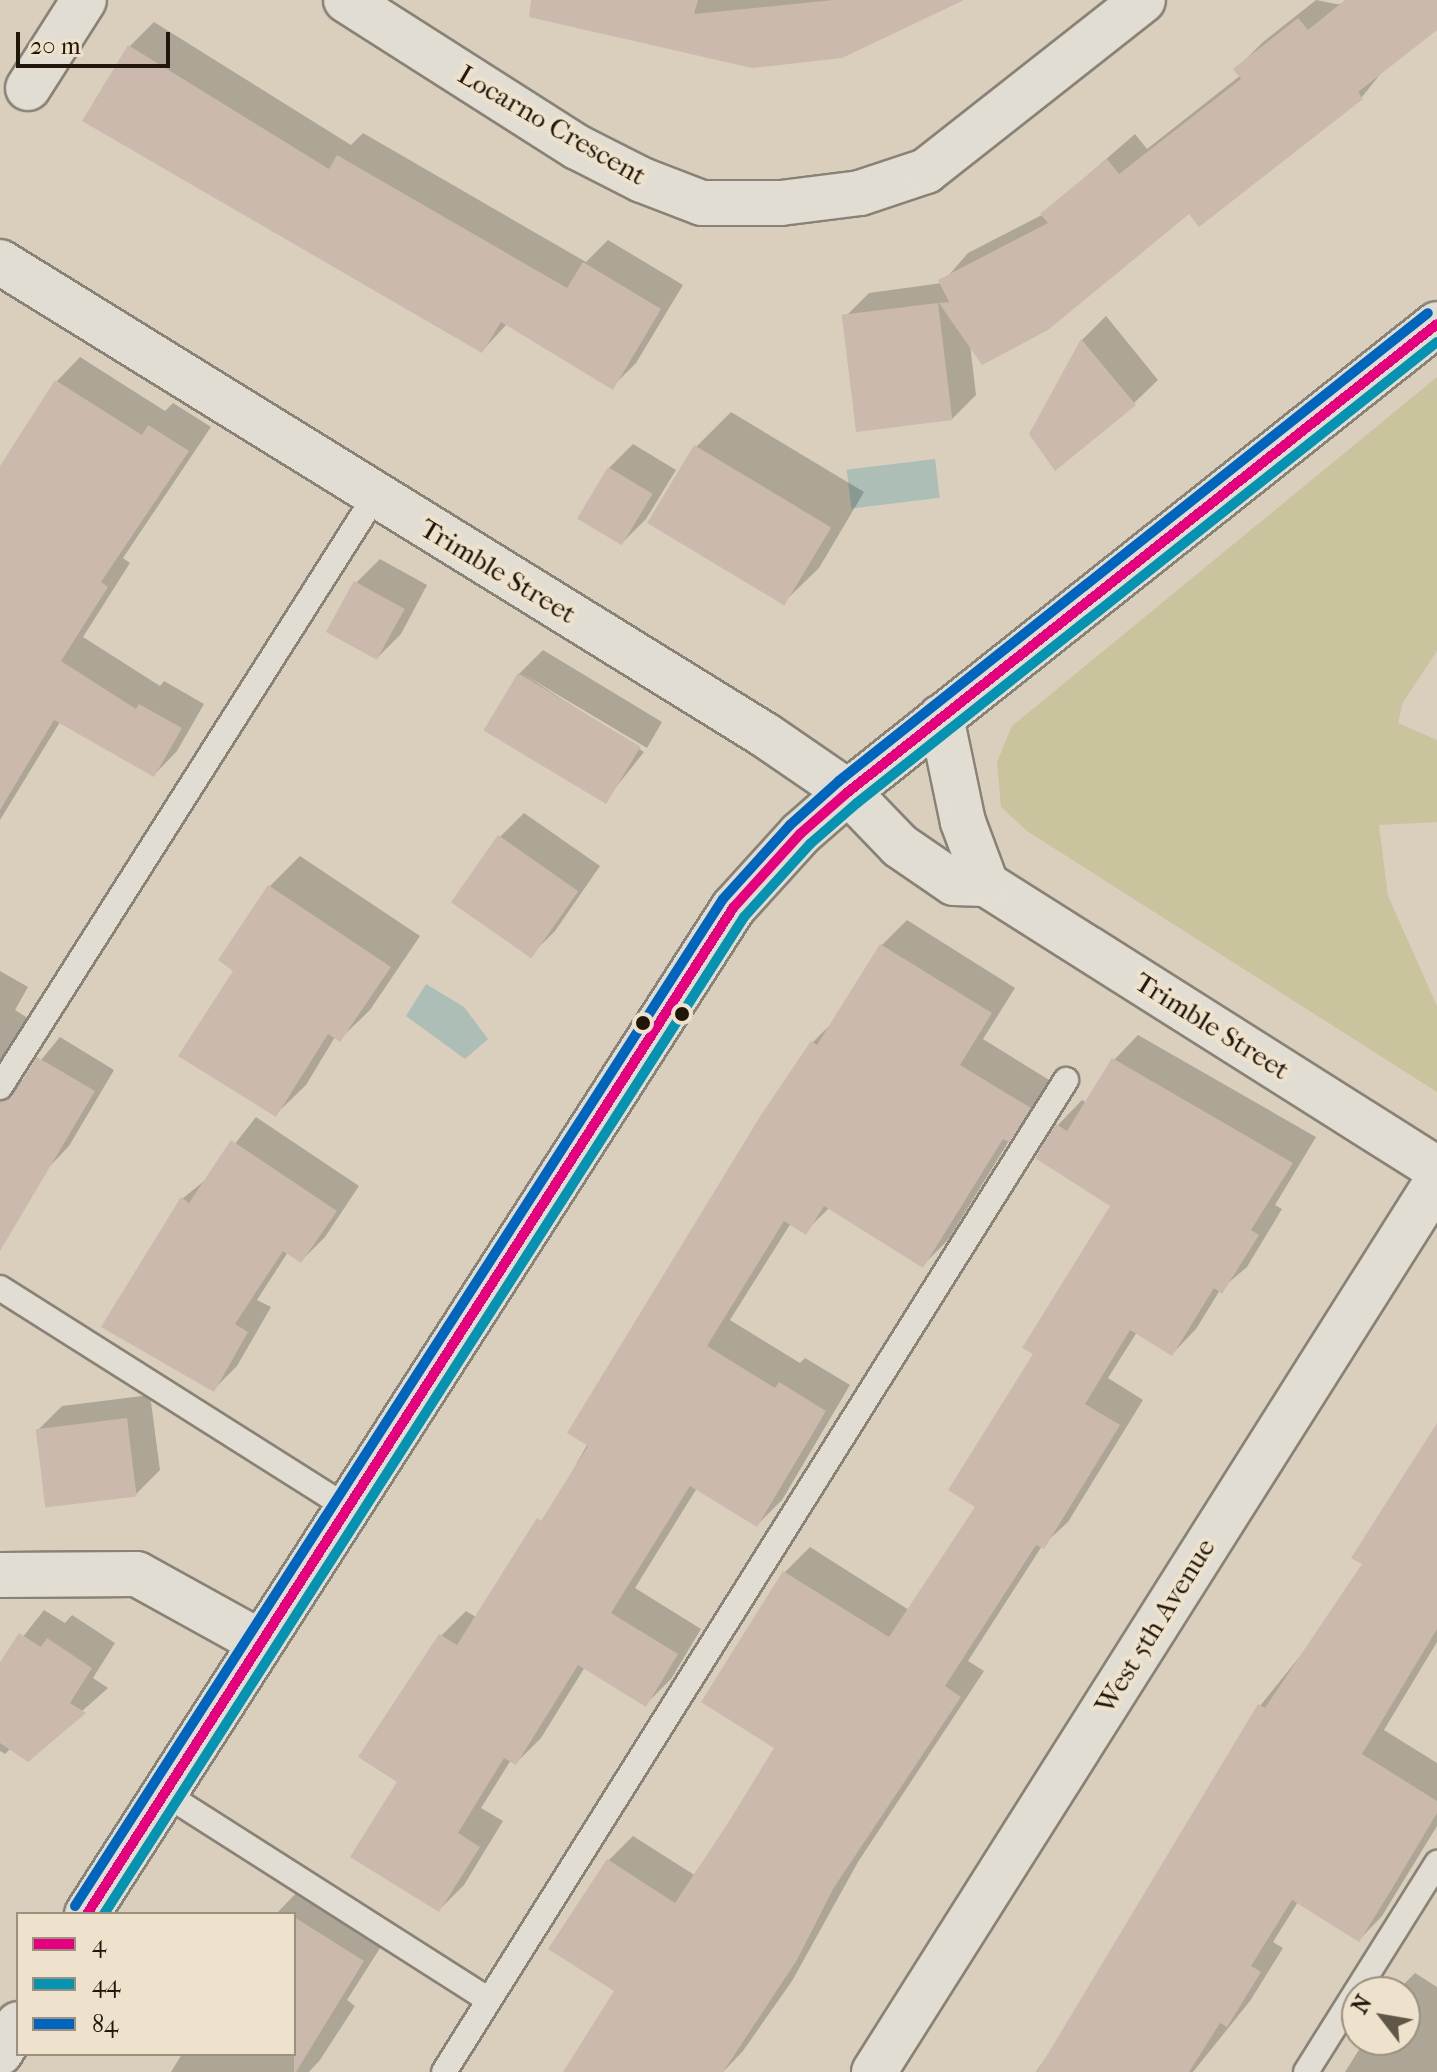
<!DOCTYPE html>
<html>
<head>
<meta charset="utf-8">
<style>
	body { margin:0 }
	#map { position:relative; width:1437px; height:2072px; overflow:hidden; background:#d9cfbc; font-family:"IM FELL French Canon",serif }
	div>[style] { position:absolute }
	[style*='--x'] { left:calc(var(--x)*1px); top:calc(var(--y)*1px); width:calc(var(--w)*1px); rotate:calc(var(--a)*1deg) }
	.green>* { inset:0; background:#c9c39e }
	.water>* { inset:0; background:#acbeb6; transform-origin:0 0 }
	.shadow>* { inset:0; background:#0003 }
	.building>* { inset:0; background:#cbb9ad; transform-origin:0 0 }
	.roads { filter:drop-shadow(2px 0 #898276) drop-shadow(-2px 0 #898276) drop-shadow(0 2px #898276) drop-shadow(0 -2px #898276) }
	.service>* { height:24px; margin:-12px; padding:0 12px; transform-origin:12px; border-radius:12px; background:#e2ddd3 }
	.minor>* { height:44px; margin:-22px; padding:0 22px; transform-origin:22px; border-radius:22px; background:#e2ddd3 }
	.secondary>* { height:44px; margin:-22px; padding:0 22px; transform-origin:22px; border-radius:22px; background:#e2ddd3 }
	.bus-1>* { height:10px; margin:-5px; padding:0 5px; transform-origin:5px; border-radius:5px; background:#e5007d }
	.bus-2>* { height:10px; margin:-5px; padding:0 5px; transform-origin:5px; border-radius:5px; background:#0593b1 }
	.bus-3>* { height:10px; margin:-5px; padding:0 5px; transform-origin:5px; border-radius:5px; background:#0065bd }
	.dots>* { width:22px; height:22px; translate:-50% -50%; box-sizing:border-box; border:4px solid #eee2cc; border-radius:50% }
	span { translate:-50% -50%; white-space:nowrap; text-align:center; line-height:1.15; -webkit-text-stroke:8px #eee2cc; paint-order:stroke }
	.street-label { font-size:28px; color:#20160a }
	.legend { position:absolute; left:16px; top:1912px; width:280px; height:144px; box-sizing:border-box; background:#eee2cc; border:2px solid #9c907e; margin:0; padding:10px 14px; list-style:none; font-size:24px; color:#20160a }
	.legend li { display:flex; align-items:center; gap:16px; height:40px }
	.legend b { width:40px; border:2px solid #9c907e }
	.north { position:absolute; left:1341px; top:1976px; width:80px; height:80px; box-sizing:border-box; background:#eee2cc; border:2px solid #9c907e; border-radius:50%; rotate:301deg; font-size:22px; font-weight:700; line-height:32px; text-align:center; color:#20160a }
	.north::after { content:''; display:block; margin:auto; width:28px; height:36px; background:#615748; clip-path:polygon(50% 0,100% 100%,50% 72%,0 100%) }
	.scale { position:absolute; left:16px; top:32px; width:154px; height:36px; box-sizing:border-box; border:4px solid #20160a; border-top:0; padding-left:10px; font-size:24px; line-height:28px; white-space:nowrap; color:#20160a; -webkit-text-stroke:6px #eee2cc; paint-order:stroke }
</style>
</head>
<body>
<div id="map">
	<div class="green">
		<i style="clip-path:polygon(1437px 377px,1437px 651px,1403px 702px,1398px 723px,1437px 740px,1437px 822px,1379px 825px,1388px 896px,1437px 1006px,1437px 1092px,1027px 831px,1001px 807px,997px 762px,1012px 726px)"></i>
	</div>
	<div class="water">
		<i style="left:935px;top:459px;width:39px;height:89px;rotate:83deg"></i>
		<i style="clip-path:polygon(426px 984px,464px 1007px,488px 1039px,465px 1059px,406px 1016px)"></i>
	</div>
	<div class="shadow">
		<i style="clip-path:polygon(604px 0,960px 0,841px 56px)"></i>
		<i style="clip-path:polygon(1316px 0,1336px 4px,1437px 0,1437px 28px,1386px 67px,1362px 97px,1189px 211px,970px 344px,976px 395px,952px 419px,845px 317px,869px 293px,942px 283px,968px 253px,1042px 215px,1135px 134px,1147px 149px,1241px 75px,1236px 69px,1263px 42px)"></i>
		<i style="clip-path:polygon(154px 22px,351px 145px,363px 133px,586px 262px,608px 240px,683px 285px,636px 363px,612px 387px,507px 324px,482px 351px,85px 120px,130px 46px)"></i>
		<i style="clip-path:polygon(1106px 316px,1158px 380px,1134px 403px,1032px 433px,1082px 340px)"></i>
		<i style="clip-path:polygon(80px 357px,165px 411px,173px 403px,211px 427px,123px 558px,130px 563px,83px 637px,160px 686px,164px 681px,204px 704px,177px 751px,154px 775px,60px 722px,0 820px,0 469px,57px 381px)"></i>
		<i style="clip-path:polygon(731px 412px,864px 492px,819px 568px,784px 602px,696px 447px)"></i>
		<i style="clip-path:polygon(633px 444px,676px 470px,646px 519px,622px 543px,609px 468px)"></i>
		<i style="clip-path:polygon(380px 559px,427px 585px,401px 634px,377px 658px,356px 583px)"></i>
		<i style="clip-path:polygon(543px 650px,662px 722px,647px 748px,523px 674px,644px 752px,605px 801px,519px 674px)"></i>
		<i style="clip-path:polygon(524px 813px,600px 866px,555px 931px,531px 955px,500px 837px)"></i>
		<i style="clip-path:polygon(300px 856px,420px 936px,370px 1010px,339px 1040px,335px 1037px,306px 1085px,275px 1115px,236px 970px,220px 960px,270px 886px)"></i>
		<i style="clip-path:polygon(907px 920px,1015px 988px,983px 1039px,1054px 1083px,1012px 1136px,948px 1240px,923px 1265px,830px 1207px,805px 1232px,791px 1223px,730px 1320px,800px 1363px,805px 1358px,850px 1385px,782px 1500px,757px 1525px,697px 1488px,635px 1588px,701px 1629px,671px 1679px,646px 1704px,585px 1667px,541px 1738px,516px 1763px,511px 1760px,481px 1808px,503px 1821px,464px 1885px,439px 1910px,400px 1781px,441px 1636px,466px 1611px,476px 1617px,554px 1504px,812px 1043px,836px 1019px,882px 945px)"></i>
		<i style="clip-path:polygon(0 971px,28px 987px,15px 1010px,31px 1020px,12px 1078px,23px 1082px,60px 1037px,114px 1070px,69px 1146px,49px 1167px,0 1171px)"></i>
		<i style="clip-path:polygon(1138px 1035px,1316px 1137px,1275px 1205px,1282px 1209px,1247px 1267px,1220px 1290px,1196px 1329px,1172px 1354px,1137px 1332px,1108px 1378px,1143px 1400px,1068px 1522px,1042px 1546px,968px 1661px,984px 1671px,858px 1862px,792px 1981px,743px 2051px,723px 2072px,569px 2072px,616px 1990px,608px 1861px,633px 1836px,696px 1876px,777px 1747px,704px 1702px,785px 1572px,810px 1547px,909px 1610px,978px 1506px,1036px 1354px,1113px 1206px,1058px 1125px,1082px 1100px,1087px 1103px,1114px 1060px)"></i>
		<i style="clip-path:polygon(256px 1117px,359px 1186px,325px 1237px,301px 1261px,288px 1252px,257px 1300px,271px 1307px,237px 1366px,213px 1390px,182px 1199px,209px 1177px)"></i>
		<i style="clip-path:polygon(150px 1395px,160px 1470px,136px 1494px,38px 1430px,62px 1406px)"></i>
		<i style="clip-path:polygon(1437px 1424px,1437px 1642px,1384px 1730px,1437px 1763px,1437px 1826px,1382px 1916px,1359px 1940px,1298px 1902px,1273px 1942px,1283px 1948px,1250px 2001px,1193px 2072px,1036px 2072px,1082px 2005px,1260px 1706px,1330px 1619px,1364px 1564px)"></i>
		<i style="clip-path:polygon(44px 1610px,65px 1623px,72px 1615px,115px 1643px,93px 1678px,108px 1688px,28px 1759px,11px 1748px,5px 1754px,0 1751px,0 1666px)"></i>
		<i style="clip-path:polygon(304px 1885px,387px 1937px,347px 2000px,355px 2006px,320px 2060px,309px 2072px,171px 2072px,182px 2054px,294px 2054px,294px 1914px,276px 1914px)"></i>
		<i style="clip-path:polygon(1415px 1973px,1437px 1987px,1437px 2072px,1345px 2072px,1365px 2040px,1405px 2040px,1405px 1992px,1396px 1992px)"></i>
	</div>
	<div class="building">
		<i style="clip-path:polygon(531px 0,698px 0,694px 14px,833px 0,964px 0,842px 58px,752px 68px,529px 17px)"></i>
		<i style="clip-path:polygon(1345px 0,1437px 0,1437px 30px,1358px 92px,1363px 99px,1199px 227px,1189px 214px,1048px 330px,982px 365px,939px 303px,949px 302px,938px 280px,1048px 223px,1040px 214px,1107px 159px,1119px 174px,1241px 79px,1233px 69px,1298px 18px,1308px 30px)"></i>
		<i style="clip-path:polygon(128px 45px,329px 169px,337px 155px,567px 288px,583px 262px,661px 309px,613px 390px,501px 322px,482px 353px,82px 121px)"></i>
		<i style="left:938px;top:303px;width:118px;height:97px;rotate:83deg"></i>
		<i style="clip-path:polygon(1081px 339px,1136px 405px,1055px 471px,1029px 434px)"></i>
		<i style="clip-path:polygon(55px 380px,142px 435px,148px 425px,189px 451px,101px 582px,108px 587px,61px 661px,136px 709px,139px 704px,182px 728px,154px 777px,54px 720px,0 810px,0 466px)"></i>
		<i style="left:694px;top:445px;width:160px;height:91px;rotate:31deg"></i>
		<i style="left:608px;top:467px;width:52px;height:60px;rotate:31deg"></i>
		<i style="left:354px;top:581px;width:58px;height:58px;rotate:29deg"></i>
		<i style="left:518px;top:673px;width:143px;height:67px;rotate:31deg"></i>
		<i style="left:498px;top:835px;width:98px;height:82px;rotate:35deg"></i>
		<i style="clip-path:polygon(268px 885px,391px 967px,340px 1042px,328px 1034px,276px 1117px,178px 1056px,233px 971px,218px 960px)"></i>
		<i style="clip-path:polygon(880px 944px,992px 1013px,960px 1065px,1031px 1108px,1009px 1142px,1003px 1139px,923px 1268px,824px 1206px,806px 1235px,784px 1221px,707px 1346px,775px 1388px,779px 1382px,826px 1411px,757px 1527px,690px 1486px,611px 1613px,678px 1654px,646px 1707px,578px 1665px,516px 1765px,504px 1758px,458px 1833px,480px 1847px,439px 1912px,350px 1857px,397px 1782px,358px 1757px,439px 1634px,457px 1645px,537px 1518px,541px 1521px,588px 1446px,567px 1433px,761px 1115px,811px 1041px,817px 1045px)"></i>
		<i style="clip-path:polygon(37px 1057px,95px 1091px,0 1251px,0 1102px,13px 1095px)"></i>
		<i style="clip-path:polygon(1112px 1058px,1293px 1163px,1251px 1230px,1259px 1235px,1222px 1294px,1214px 1288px,1172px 1356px,1130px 1330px,1085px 1404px,1120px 1425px,1044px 1549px,1036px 1545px,945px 1686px,961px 1697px,833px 1889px,797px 1960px,723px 2072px,563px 2072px,614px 1991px,548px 1949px,607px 1859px,675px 1903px,728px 1823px,774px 1748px,701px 1702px,783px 1571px,889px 1637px,975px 1507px,948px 1490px,1033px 1354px,1022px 1348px,1110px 1206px,1035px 1158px,1056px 1124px,1067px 1131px)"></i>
		<i style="clip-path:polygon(231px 1140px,337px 1211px,301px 1263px,283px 1251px,235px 1324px,248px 1332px,214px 1392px,101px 1327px,181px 1197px,189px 1203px)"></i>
		<i style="left:127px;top:1418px;width:79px;height:92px;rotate:83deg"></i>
		<i style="clip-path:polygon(1437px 1423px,1437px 1629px,1362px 1754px,1437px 1801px,1437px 1813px,1390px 1892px,1359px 1942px,1292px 1900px,1251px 1966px,1261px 1972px,1227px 2027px,1220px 2023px,1189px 2072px,1037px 2072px,1258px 1704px,1265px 1708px,1362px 1564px,1351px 1558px)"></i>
		<i style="clip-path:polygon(19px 1633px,41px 1647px,47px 1638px,92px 1668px,70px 1703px,86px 1713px,28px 1762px,0 1743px,0 1662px)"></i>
		<i style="clip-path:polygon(294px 1917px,364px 1961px,296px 2072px,294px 2072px)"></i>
	</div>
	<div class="roads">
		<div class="service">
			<i style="--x:0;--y:1087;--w:700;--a:-57.6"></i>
			<i style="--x:0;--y:1288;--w:412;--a:32.3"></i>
			<i style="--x:164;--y:1793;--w:385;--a:32.5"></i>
			<i style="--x:444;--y:2072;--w:1171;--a:-57.91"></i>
			<i style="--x:1306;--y:2072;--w:247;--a:-57.9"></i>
		</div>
		<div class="minor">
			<i style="--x:346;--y:0;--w:274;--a:32.5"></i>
			<i style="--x:577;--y:147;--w:73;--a:26.9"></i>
			<i style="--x:642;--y:180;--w:64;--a:21"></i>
			<i style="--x:702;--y:203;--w:79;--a:0"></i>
			<i style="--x:781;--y:203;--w:80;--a:-7.2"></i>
			<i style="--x:860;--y:193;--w:70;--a:-18.4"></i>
			<i style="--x:926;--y:171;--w:276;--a:-38.2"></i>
			<i style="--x:28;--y:88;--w:104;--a:-57.5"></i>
			<i style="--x:0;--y:262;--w:899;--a:31.73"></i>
			<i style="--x:765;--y:735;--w:101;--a:34.5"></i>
			<i style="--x:848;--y:792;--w:75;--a:46.1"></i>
			<i style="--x:900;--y:846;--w:65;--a:34.4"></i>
			<i style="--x:954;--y:883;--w:32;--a:2"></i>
			<i style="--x:986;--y:884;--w:534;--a:32.29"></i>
			<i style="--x:941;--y:717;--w:107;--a:78.2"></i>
			<i style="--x:963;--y:822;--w:66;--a:69.6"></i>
			<i style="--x:0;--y:1575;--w:137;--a:-0.4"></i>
			<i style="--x:137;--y:1574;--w:141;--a:28.9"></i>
			<i style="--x:874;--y:2072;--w:1054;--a:-57.71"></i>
		</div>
		<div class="secondary">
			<i style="--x:87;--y:1914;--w:1196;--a:-57.29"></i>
			<i style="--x:733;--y:908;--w:100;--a:-47.8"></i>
			<i style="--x:800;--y:834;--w:64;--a:-41.2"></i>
			<i style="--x:848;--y:792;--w:752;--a:-38.47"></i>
			<i style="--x:0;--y:2053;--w:34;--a:-58"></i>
		</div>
	</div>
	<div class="bus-1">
		<i style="--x:87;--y:1914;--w:1196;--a:-57.29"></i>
		<i style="--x:733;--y:908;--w:100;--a:-47.8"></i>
		<i style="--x:800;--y:834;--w:64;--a:-41.2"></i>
		<i style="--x:848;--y:792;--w:752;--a:-38.47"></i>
	</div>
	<div class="bus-2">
		<i style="--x:104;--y:1914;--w:1185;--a:-57.3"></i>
		<i style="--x:744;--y:917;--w:98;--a:-47.9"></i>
		<i style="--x:810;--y:844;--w:62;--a:-41.1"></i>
		<i style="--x:857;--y:803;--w:741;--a:-38.48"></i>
	</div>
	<div class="bus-3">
		<i style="--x:75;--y:1906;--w:1197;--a:-57.24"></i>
		<i style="--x:723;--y:899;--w:100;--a:-47.8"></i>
		<i style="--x:790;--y:825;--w:66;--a:-41.9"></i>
		<i style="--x:839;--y:781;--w:752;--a:-38.47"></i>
	</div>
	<div class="dots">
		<i style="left:682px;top:1014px;background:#20160a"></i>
		<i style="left:643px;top:1023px;background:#20160a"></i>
	</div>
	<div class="street-label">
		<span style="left:552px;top:125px;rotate:30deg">Locarno Crescent</span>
		<span style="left:498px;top:571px;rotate:31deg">Trimble Street</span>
		<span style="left:1212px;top:1026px;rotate:32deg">Trimble Street</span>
		<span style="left:1155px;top:1626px;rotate:-58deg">West 5th Avenue</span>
	</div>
	<ul class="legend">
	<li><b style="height:10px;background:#e5007d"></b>4</li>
	<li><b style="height:10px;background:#0593b1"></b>44</li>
	<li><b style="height:10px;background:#0065bd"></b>84</li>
	</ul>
	<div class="north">N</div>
	<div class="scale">20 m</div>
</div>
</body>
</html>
